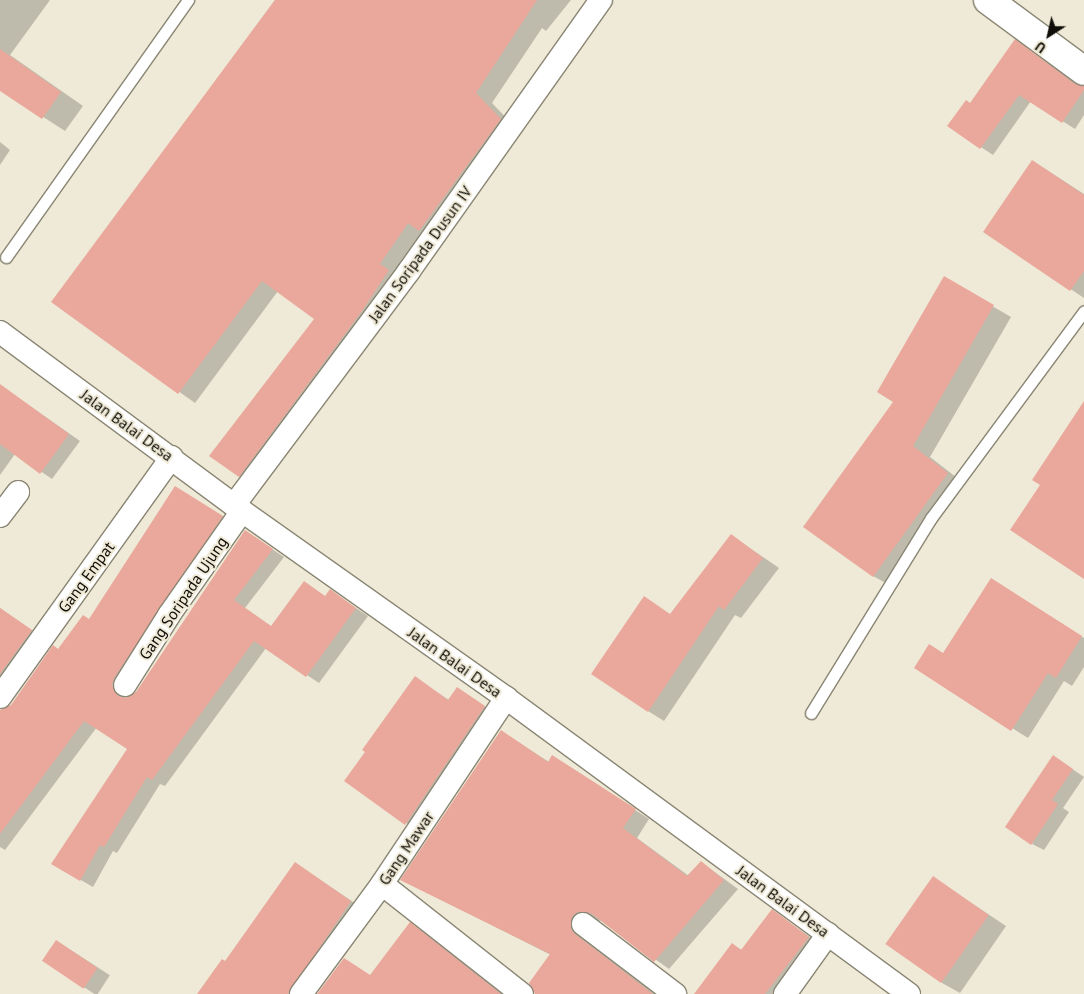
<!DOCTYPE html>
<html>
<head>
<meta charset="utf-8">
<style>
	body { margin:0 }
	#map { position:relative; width:1084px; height:994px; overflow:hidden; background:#efead7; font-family:"PT Sans",sans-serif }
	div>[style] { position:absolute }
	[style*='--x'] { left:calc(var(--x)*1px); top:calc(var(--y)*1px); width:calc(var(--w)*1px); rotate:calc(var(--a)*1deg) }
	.shadow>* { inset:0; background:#0003; transform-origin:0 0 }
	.building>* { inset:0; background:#eaa79b; transform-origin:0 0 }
	.roads { filter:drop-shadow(1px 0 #8a8674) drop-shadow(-1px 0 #8a8674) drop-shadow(0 1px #8a8674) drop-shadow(0 -1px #8a8674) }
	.lane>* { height:11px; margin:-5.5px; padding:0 5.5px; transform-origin:5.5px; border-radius:5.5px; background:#fff }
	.street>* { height:22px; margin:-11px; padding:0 11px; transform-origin:11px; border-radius:11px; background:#fff }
	.highway>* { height:28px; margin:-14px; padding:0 14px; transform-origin:14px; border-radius:14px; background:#fff }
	span { translate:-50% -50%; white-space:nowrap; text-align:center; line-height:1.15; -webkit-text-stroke:4px #efead7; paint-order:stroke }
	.street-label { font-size:16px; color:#0f0d07 }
	.north { position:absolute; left:1024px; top:10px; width:50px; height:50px; -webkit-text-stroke:4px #efead7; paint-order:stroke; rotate:215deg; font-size:14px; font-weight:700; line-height:20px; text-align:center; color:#0f0d07 }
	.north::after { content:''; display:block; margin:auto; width:18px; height:22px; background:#0f0d07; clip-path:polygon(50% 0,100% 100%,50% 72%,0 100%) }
</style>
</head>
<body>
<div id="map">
	<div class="shadow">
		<i style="clip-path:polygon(0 0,50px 0,10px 55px,83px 106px,65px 131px,0 89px)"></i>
		<i style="clip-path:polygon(275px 0,571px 0,546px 31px,542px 28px,492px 103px,517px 129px,256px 486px,239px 476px,316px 319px,278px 291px,195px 403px,53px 302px)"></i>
		<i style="clip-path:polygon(1015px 41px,1084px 87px,1084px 115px,1075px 129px,1031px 101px,993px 155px,949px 126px,971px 104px)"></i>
		<i style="clip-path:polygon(0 142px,10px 150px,0 165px)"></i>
		<i style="clip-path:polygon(1033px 161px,1084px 194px,1084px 298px,985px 232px)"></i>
		<i style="clip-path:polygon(944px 278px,1011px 317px,930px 457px,965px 484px,891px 586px,873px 576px,895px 401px)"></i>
		<i style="clip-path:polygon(0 385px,80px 441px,52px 479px,15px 454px,0 475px)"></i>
		<i style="clip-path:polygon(188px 495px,234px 524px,124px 693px,127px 698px,137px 693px,257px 539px,284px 557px,245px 608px,272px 627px,304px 582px,326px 597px,330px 591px,368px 616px,319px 683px,266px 648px,165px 786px,160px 784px,117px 853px,113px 851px,93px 887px,53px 864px,129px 748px,97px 727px,5px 850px,0 847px,0 608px,43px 638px,1px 697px,0 711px,11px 706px,59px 650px,90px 620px)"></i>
		<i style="clip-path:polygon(731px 535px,779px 568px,741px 618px,735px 615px,664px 721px,648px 711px,644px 598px,671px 615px)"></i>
		<i style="clip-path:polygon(1007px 589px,1084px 638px,1084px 667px,1072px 686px,1064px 681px,1028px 738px,915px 668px,944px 654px)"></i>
		<i style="clip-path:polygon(415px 678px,449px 700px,469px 696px,496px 714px,418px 831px,346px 781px)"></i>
		<i style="clip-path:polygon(501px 731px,549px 762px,567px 766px,649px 819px,637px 838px,689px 876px,701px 862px,738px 889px,669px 969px,602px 921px,594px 920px,585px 938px,590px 944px,655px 994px,552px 994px,551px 955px,402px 880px)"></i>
		<i style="clip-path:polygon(1065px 764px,1084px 777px,1063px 808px,1069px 812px,1044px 850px,1032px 844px)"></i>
		<i style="clip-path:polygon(295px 863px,365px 910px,296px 994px,215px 994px,225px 963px)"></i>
		<i style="clip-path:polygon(934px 878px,1006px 926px,960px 993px,942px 983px)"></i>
		<i style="clip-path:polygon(772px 911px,823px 946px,786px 994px,695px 994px,733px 945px,742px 950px)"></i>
		<i style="clip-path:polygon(410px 924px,422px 931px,503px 994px,334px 994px,356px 966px,371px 976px)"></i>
		<i style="left:57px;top:941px;width:63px;height:24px;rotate:33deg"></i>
	</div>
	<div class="building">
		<i style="clip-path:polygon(275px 0,537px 0,476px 93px,501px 119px,419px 231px,408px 223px,380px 264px,389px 270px,362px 311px,239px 477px,209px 456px,314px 319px,262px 281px,178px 394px,51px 302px)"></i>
		<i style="clip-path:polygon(1015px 39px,1075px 84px,1084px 86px,1084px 90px,1062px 123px,1019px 95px,980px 149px,947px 126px,966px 100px,970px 103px)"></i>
		<i style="clip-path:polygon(0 49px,61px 92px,42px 119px,0 91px)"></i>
		<i style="clip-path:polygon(1032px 160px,1084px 195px,1084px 271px,1070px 291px,983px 232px)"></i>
		<i style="clip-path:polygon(944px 276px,994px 305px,913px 446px,948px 473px,873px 577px,803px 527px,893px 402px,877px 392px)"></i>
		<i style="clip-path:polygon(0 384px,69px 434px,40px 474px,0 444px)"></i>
		<i style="clip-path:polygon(1084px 401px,1084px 579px,1010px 530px,1040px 485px,1032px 480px)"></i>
		<i style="clip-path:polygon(175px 486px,223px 516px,114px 678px,112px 685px,118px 696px,125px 698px,136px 692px,245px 530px,273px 549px,234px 600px,271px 626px,304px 581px,325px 596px,330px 589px,356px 608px,306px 677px,254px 641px,152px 780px,147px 777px,104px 847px,100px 845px,80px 881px,51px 864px,127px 749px,84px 721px,0 834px,0 710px,11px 705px,53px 645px,58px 649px,83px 615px,89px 619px)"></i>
		<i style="clip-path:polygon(731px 534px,763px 558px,724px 610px,719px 606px,648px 712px,591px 674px,644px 596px,670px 614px)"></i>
		<i style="clip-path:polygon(991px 578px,1082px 636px,1056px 678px,1048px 673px,1011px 731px,914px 668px,929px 644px,943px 653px)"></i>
		<i style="clip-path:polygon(0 608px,32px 630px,0 674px)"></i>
		<i style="clip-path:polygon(415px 676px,448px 700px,457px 687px,485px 706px,405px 825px,344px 781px,365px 752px,362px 750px)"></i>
		<i style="clip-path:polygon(501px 730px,548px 762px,552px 755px,636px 809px,623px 828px,687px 876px,701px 861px,724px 880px,654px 962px,591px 913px,578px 912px,572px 916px,571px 929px,575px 934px,653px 994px,535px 994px,529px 983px,550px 954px,400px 880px)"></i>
		<i style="clip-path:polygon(1053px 755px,1073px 769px,1052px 800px,1058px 804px,1031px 845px,1005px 827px)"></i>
		<i style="clip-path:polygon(295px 862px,351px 901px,288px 994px,197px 994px,222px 959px,225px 961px)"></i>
		<i style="left:933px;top:876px;width:68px;height:83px;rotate:35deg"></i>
		<i style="clip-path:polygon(772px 909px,809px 937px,765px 994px,694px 994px,732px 943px,741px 950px)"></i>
		<i style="clip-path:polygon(410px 922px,501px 994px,317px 994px,344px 958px,370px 975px)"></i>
		<i style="left:56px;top:940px;width:50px;height:25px;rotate:34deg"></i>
	</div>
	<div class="roads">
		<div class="lane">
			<i style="--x:6;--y:257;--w:315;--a:-54.7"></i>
			<i style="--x:811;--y:713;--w:229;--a:-58.4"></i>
			<i style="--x:931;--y:518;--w:257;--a:-53.5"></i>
		</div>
		<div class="street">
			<i style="--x:0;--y:332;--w:301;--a:36.5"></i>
			<i style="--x:242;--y:511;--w:324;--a:35.3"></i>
			<i style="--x:506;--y:698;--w:500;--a:36.3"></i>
			<i style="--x:234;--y:505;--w:292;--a:-53.2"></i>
			<i style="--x:409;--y:271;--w:332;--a:-54.7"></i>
			<i style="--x:0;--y:516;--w:30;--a:-53"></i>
			<i style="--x:125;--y:685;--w:83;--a:-57.8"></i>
			<i style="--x:169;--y:615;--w:127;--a:-54.9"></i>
			<i style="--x:0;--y:697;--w:295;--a:-54.4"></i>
			<i style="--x:382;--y:884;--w:178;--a:38.2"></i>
			<i style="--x:583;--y:924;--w:116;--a:37.3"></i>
			<i style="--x:301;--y:994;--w:137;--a:-53.6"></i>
			<i style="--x:382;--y:884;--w:224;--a:-56.3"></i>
			<i style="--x:785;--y:994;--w:74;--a:-54.4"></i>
		</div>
		<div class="highway">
			<i style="--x:988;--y:0;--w:119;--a:36.5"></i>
		</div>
	</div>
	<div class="street-label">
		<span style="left:420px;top:254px;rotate:-54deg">Jalan Soripada Dusun IV</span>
		<span style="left:127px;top:425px;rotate:36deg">Jalan Balai Desa</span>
		<span style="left:86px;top:577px;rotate:-54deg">Gang Empat</span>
		<span style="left:183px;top:598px;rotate:-56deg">Gang Soripada Ujung</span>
		<span style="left:455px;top:662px;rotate:35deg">Jalan Balai Desa</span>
		<span style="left:406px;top:848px;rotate:-56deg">Gang Mawar</span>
		<span style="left:783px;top:901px;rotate:36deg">Jalan Balai Desa</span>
	</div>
	<div class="north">U</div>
</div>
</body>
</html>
